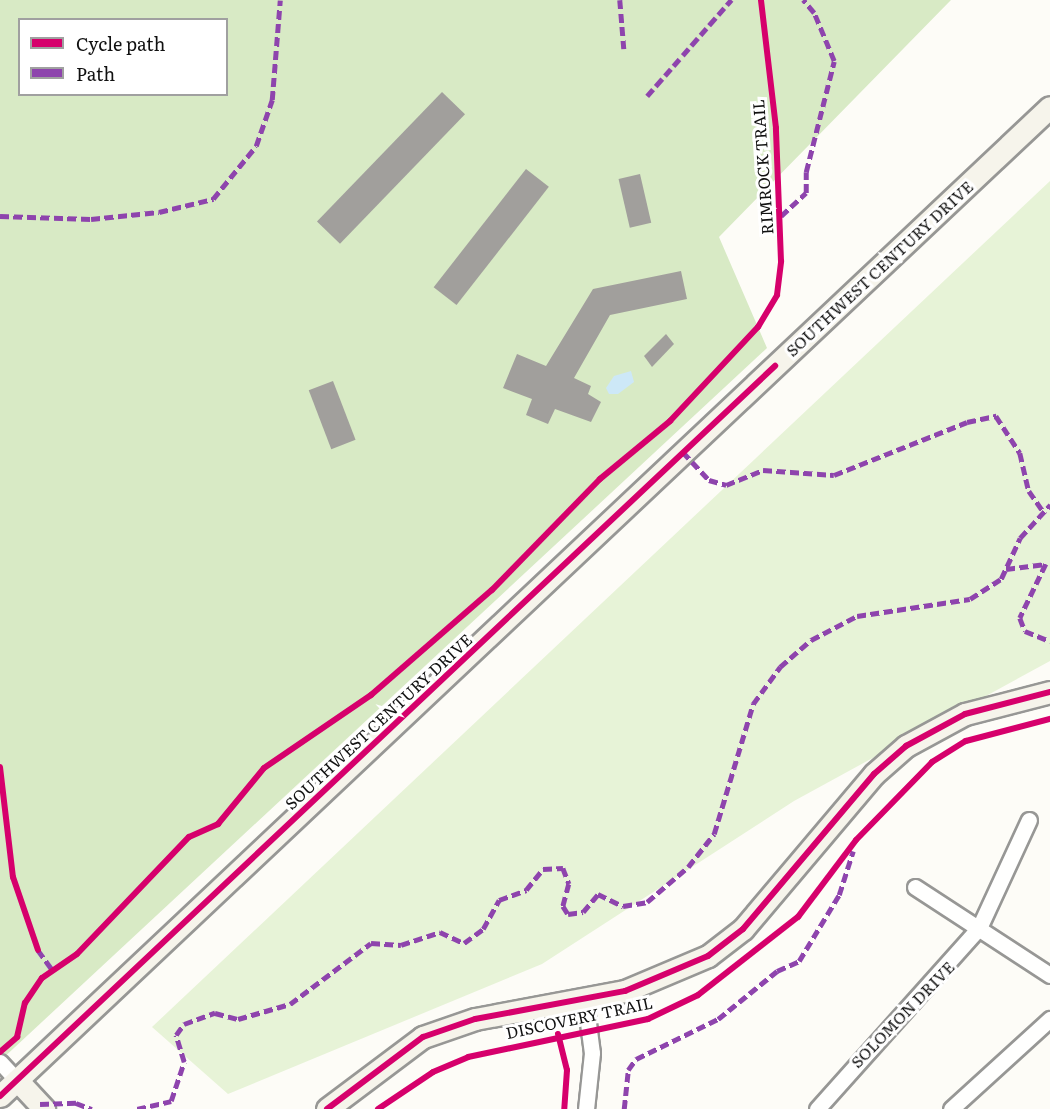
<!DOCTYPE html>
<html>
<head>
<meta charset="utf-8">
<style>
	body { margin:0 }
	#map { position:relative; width:1050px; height:1109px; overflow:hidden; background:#fdfcf7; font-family:Literata,serif }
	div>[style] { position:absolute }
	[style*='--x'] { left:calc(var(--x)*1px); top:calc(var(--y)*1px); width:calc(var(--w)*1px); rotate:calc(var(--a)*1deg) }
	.green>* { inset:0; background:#e7f3d7 }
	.forest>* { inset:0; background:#d8eac5 }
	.water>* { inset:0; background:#cde8f7 }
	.building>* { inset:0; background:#a19f9c; transform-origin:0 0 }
	.roads { filter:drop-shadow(2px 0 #979795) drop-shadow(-2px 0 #979795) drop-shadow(0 2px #979795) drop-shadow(0 -2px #979795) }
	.street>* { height:15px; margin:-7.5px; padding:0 7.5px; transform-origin:7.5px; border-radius:7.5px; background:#fffffe }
	.secondary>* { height:21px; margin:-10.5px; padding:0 10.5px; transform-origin:10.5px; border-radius:10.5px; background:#f6f4eb }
	.quiet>* { height:4.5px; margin-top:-2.25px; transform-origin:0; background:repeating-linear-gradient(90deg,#8e44ad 0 9px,transparent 0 13.5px) }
	.cycleway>* { height:6px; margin:-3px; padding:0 3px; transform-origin:3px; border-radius:3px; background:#d6006c }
	span { translate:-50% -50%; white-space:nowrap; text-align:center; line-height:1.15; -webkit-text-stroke:6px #fff; paint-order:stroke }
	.street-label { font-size:16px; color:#111 }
	.legend { position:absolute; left:18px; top:18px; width:210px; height:78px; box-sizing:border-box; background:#fff; border:2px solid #a0a0a0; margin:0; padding:8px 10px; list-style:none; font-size:18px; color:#111 }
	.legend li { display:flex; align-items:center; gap:12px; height:30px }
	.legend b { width:30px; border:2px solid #a0a0a0 }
</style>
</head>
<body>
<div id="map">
	<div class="green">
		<i style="clip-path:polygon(1050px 181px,1050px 661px,794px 801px,542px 964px,228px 1094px,152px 1027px)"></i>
	</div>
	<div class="forest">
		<i style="clip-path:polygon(evenodd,0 0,951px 0,719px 237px,767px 348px,0 1061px,0 0,20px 20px,226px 20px,226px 94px,20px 94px,20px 20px)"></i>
	</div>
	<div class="water">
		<i style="clip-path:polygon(631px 371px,634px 382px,618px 394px,609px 394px,606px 388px,614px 376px)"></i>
	</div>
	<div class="building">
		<i style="left:442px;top:92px;width:32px;height:180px;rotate:44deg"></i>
		<i style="left:526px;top:169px;width:29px;height:150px;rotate:38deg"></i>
		<i style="left:640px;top:174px;width:50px;height:22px;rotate:77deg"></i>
		<i style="clip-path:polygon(681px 271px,687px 299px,610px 315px,574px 378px,591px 386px,588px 394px,601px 402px,591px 422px,555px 409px,548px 424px,526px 415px,532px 399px,503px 388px,517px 354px,546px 366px,593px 289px)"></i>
		<i style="clip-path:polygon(666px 334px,674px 344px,652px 367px,644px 356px)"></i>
		<i style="left:333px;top:381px;width:63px;height:26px;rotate:69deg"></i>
	</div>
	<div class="roads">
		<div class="street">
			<i style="--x:915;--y:887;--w:161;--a:33.1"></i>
			<i style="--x:585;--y:1000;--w:53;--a:82.5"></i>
			<i style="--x:592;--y:1053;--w:56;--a:96.1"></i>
			<i style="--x:0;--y:1062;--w:25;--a:47"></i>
			<i style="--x:817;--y:1109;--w:243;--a:-48.2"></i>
			<i style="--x:979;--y:928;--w:119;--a:-65.2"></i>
			<i style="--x:951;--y:1109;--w:134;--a:-42.3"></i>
		</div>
		<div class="secondary">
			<i style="--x:17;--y:1080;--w:40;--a:47"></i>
			<i style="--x:0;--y:1096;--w:1442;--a:-43.29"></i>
			<i style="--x:327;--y:1109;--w:120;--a:-36.9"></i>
			<i style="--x:423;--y:1037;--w:55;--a:-19.1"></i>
			<i style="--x:475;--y:1019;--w:153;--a:-10.6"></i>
			<i style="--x:625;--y:991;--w:90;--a:-22.9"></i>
			<i style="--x:708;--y:956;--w:44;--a:-37.6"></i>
			<i style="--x:743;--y:929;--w:203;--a:-49.8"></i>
			<i style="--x:874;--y:774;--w:43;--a:-41.2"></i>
			<i style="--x:906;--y:746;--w:67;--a:-28.5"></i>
			<i style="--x:965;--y:714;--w:88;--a:-14.5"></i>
		</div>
	</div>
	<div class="quiet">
		<i style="--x:620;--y:0;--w:49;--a:85.3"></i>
		<i style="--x:647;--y:96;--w:128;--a:-48.8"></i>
		<i style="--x:0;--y:216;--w:91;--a:1.9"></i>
		<i style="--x:91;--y:219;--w:68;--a:-5.9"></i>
		<i style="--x:159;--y:212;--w:56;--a:-13.5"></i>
		<i style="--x:213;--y:199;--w:68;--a:-50.9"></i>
		<i style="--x:256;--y:146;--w:49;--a:-70.8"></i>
		<i style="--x:272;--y:100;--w:100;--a:-85.4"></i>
		<i style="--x:781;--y:216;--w:34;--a:-43"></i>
		<i style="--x:806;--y:193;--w:21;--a:-90"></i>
		<i style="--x:806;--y:172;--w:114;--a:-75.8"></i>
		<i style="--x:834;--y:61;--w:52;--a:-112.6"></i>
		<i style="--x:814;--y:13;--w:17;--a:-130"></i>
		<i style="--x:683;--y:452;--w:38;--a:47"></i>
		<i style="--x:709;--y:480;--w:18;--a:16"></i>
		<i style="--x:726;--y:485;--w:40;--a:-22"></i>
		<i style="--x:763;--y:470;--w:71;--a:4"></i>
		<i style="--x:834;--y:475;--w:143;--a:-21.7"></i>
		<i style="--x:967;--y:422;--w:30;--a:-12"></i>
		<i style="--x:996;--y:416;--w:44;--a:57"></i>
		<i style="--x:1020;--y:453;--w:39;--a:77"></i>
		<i style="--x:1029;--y:491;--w:28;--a:55"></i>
		<i style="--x:1006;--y:569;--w:40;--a:-7.1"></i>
		<i style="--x:1046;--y:564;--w:60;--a:115.7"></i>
		<i style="--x:1020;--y:618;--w:14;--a:69"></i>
		<i style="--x:1025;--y:631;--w:27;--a:22"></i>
		<i style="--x:38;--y:950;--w:27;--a:54"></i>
		<i style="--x:40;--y:1104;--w:36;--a:-2"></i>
		<i style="--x:76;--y:1103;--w:17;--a:21"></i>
		<i style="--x:137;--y:1109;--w:35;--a:-13"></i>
		<i style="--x:171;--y:1101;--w:41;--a:-71.6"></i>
		<i style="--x:184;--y:1062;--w:28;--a:-107"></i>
		<i style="--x:176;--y:1035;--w:14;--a:-54"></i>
		<i style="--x:184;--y:1024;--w:33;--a:-20"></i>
		<i style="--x:215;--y:1013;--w:24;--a:15"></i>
		<i style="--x:238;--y:1019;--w:54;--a:-16.1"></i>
		<i style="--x:290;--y:1004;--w:101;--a:-37"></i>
		<i style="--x:371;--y:943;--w:30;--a:4"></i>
		<i style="--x:401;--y:945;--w:41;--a:-18.4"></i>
		<i style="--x:440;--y:932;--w:26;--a:25"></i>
		<i style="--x:464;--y:943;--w:24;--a:-36"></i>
		<i style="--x:483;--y:929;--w:33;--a:-61"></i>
		<i style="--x:499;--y:900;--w:29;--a:-20"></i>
		<i style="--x:526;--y:890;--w:27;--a:-51"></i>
		<i style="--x:543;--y:869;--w:20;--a:-3"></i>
		<i style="--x:563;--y:868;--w:17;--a:69"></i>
		<i style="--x:569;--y:884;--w:23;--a:105"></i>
		<i style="--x:563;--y:906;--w:9;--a:58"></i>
		<i style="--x:568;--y:914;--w:15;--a:-8"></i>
		<i style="--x:583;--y:912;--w:23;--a:-50"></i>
		<i style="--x:598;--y:894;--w:28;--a:26"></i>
		<i style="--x:623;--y:906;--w:24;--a:-9"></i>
		<i style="--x:647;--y:902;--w:54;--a:-40.5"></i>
		<i style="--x:688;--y:867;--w:42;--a:-51.8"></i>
		<i style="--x:714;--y:834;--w:136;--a:-73.3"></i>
		<i style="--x:753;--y:704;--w:46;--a:-53.9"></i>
		<i style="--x:780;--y:667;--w:41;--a:-41.1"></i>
		<i style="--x:811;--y:640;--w:52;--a:-27.6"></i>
		<i style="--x:857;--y:616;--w:114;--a:-8.6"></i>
		<i style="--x:970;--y:599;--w:37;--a:-33"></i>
		<i style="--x:1001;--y:579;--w:45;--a:-65.1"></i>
		<i style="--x:1020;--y:538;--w:45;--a:-47.7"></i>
		<i style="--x:624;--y:1109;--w:39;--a:-84"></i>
		<i style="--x:628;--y:1070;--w:14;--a:-54"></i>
		<i style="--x:636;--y:1059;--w:91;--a:-26"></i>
		<i style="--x:718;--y:1019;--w:76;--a:-39.1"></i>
		<i style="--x:777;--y:971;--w:24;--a:-24"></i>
		<i style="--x:799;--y:961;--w:77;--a:-58.8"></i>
		<i style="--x:839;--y:895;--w:46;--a:-72.3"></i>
	</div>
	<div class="cycleway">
		<i style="--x:0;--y:767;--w:111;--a:83.3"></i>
		<i style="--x:13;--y:877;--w:77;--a:71.1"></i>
		<i style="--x:558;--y:1034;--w:37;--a:76"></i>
		<i style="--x:567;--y:1070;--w:39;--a:94"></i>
		<i style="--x:0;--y:1052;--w:23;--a:-41"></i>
		<i style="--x:17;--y:1037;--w:35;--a:-77"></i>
		<i style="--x:25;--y:1003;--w:30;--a:-56"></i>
		<i style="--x:42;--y:978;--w:42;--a:-34.4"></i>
		<i style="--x:77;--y:954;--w:162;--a:-46.3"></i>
		<i style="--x:189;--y:837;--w:32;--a:-24"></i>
		<i style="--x:218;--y:824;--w:72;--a:-50.6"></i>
		<i style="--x:264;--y:768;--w:130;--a:-34.3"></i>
		<i style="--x:371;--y:695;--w:160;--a:-41"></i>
		<i style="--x:492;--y:590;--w:155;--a:-45.8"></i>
		<i style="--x:600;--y:479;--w:91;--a:-39.6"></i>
		<i style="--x:670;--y:421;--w:129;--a:-46.9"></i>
		<i style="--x:758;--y:327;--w:37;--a:-59"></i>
		<i style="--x:777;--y:295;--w:34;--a:-83"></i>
		<i style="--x:781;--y:261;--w:133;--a:-92.2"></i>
		<i style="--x:776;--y:128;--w:129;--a:-96.7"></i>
		<i style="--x:0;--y:1096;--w:1065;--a:-43.29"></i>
		<i style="--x:327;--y:1109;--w:120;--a:-36.9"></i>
		<i style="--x:423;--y:1037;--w:55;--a:-19.1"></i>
		<i style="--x:475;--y:1019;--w:153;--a:-10.6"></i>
		<i style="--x:625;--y:991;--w:90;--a:-22.9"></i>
		<i style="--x:708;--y:956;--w:44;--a:-37.6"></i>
		<i style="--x:743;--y:929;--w:203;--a:-49.8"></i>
		<i style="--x:874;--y:774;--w:43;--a:-41.2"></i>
		<i style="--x:906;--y:746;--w:67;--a:-28.5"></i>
		<i style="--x:965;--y:714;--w:88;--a:-14.5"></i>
		<i style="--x:378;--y:1109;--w:66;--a:-33.9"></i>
		<i style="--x:433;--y:1072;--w:38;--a:-23"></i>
		<i style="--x:468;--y:1057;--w:184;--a:-11.9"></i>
		<i style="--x:648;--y:1019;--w:55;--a:-25.6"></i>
		<i style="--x:698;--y:995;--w:127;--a:-38"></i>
		<i style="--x:798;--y:917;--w:96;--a:-53"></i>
		<i style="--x:856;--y:840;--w:109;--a:-45.7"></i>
		<i style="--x:932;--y:762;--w:40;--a:-32"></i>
		<i style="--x:966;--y:741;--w:87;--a:-14.7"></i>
	</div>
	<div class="street-label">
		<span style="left:762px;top:167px;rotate:-94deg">RIMROCK TRAIL</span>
		<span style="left:879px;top:268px;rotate:-43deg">SOUTHWEST CENTURY DRIVE</span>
		<span style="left:378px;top:721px;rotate:-43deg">SOUTHWEST CENTURY DRIVE</span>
		<span style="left:902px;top:1014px;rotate:-46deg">SOLOMON DRIVE</span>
		<span style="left:579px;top:1017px;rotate:-12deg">DISCOVERY TRAIL</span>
	</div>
	<ul class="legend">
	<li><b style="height:8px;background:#d6006c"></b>Cycle path</li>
	<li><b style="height:8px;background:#8e44ad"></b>Path</li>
	</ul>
</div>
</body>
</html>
